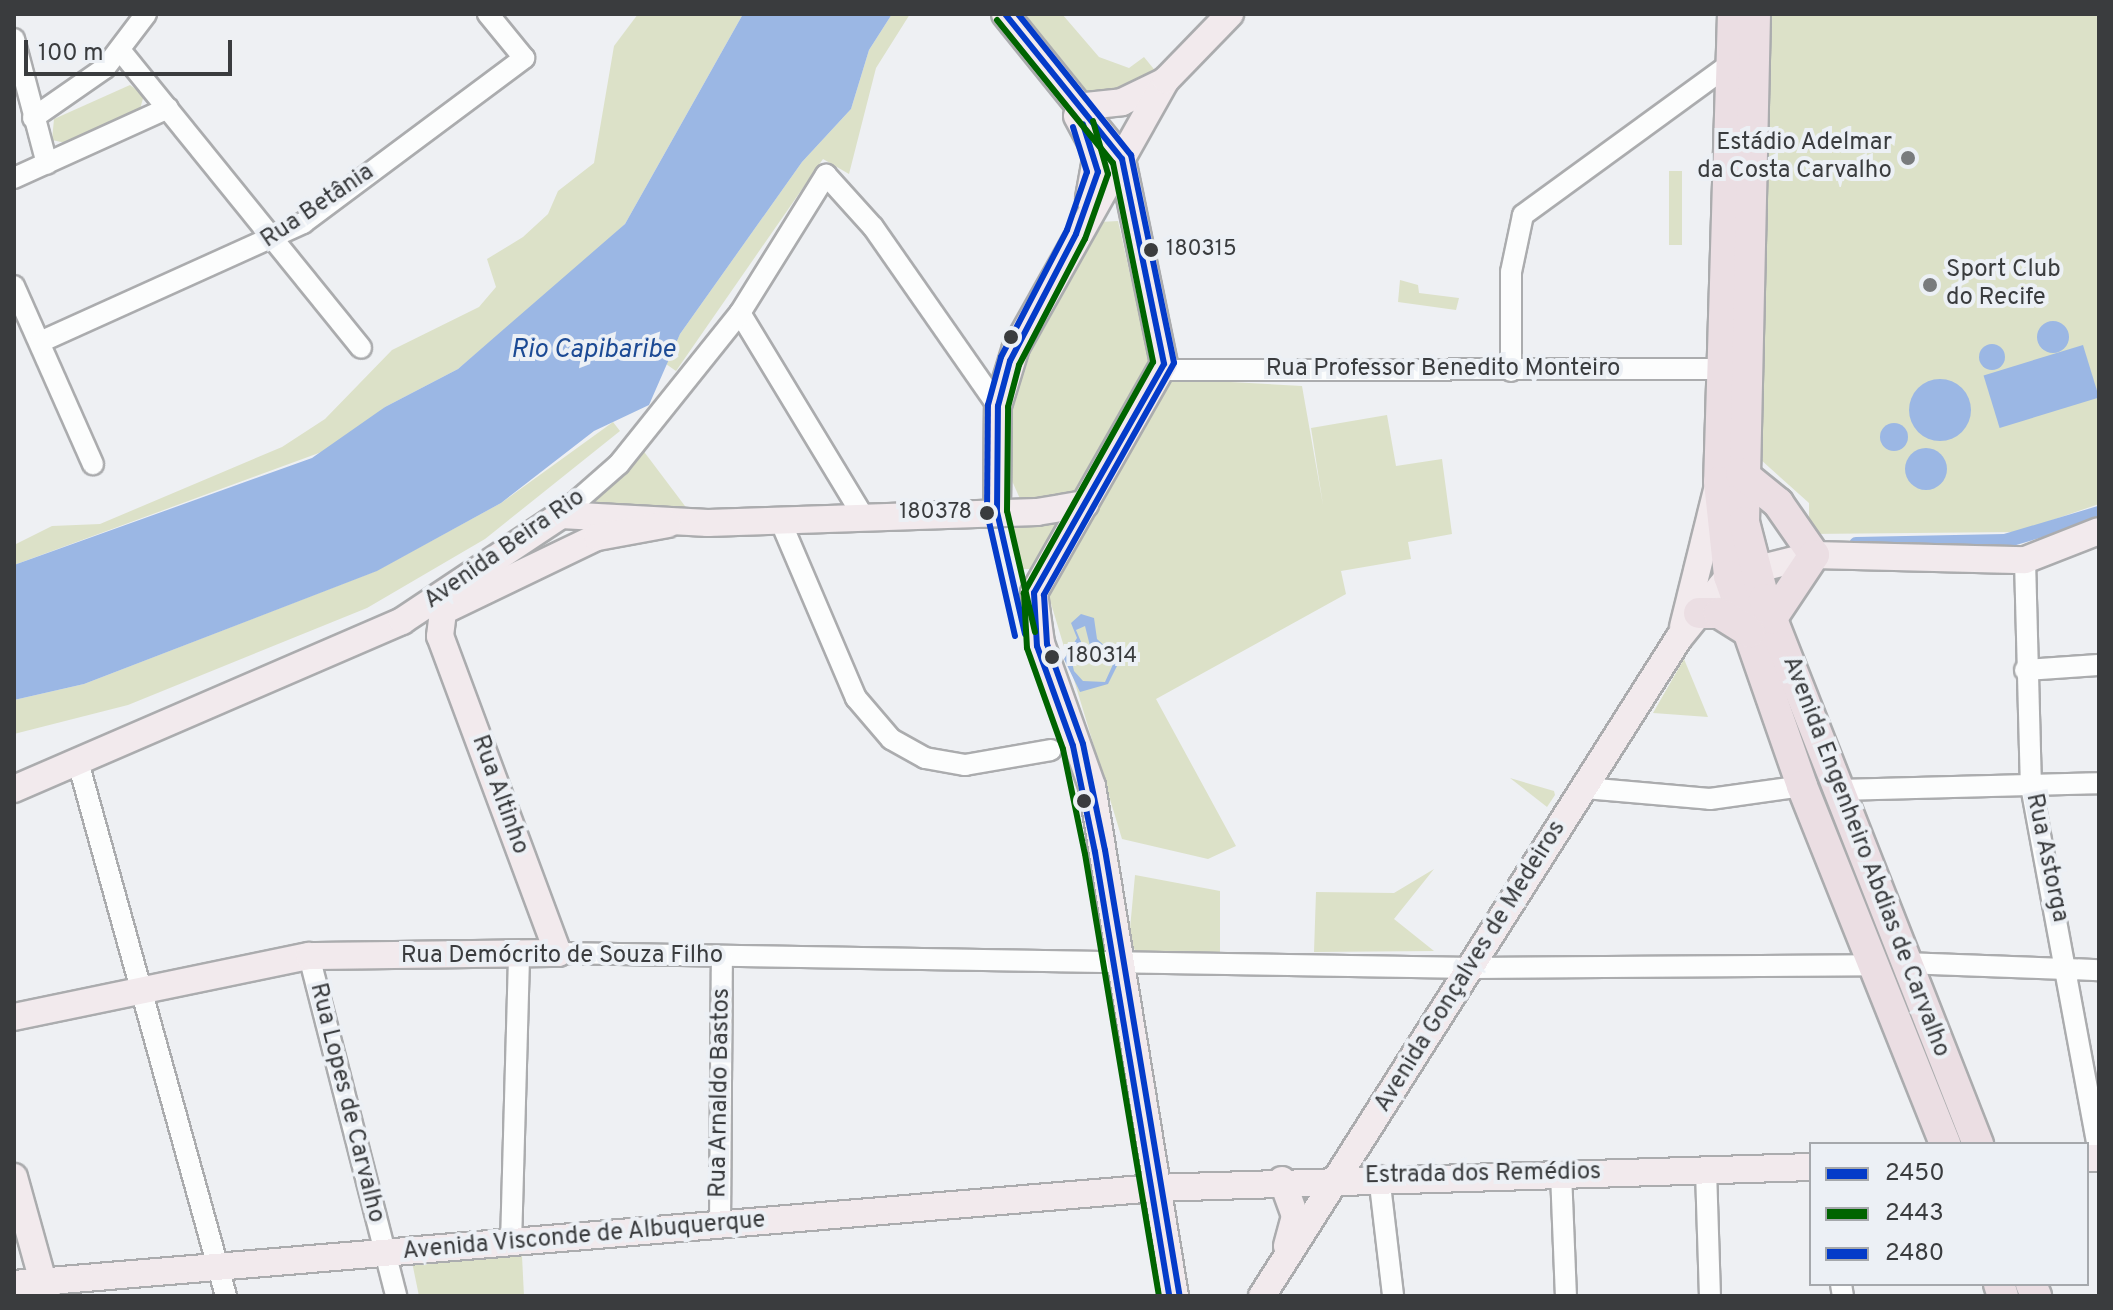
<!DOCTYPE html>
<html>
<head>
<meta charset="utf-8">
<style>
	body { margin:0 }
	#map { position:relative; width:2113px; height:1310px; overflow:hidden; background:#eef0f3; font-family:Overpass,sans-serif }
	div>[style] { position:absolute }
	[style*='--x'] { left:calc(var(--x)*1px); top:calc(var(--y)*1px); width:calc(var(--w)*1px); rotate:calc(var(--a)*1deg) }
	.green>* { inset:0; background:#dce1c8; transform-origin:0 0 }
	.water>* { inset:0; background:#9bb7e4; transform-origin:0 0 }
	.round { border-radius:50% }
	.canal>* { height:14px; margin:-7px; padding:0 7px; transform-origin:7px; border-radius:7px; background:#9bb7e4 }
	.roads { filter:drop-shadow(2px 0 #abacae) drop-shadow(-2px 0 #abacae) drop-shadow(0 2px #abacae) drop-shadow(0 -2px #abacae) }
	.minor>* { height:20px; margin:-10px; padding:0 10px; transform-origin:10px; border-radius:10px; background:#fcfdfd }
	.major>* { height:26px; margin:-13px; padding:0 13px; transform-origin:13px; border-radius:13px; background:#f2eaed }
	.highway>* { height:30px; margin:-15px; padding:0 15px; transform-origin:15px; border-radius:15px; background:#ebdee3 }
	.bus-1>* { height:6px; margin:-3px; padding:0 3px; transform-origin:3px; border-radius:3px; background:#043bc9 }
	.bus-2>* { height:6px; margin:-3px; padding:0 3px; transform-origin:3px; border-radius:3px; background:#006400 }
	.bus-3>* { height:6px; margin:-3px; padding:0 3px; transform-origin:3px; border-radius:3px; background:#043bc9 }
	.dots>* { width:22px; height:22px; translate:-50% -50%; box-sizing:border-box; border:4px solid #ecf0f5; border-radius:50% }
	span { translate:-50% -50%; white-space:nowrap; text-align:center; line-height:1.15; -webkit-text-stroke:8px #ecf0f5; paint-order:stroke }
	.bus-label { font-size:22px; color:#3a3c3e }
	.left { translate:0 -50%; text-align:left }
	.right { translate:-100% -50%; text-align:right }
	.poi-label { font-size:24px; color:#3a3c3e }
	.street-label { font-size:24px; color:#3a3c3e }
	.water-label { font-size:26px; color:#1c4a94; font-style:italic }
	.frame { position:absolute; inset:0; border:16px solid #3a3c3e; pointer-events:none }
	.legend { position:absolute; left:1809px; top:1142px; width:280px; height:144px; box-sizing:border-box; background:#ecf0f5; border:2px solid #a5a8ac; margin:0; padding:10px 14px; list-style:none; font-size:24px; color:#3a3c3e }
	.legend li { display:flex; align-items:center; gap:16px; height:40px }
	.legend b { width:40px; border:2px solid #a5a8ac }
	.scale { position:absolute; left:24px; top:40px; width:208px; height:36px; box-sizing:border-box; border:4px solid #3a3c3e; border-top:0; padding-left:10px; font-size:24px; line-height:28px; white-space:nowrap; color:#3a3c3e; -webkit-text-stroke:6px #ecf0f5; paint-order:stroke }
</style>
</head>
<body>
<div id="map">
	<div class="green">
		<i style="clip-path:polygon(638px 14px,743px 14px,625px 224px,579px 267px,458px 369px,385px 407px,338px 446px,14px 565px,14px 545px,52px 526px,100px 524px,282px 447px,325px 419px,392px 350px,479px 307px,496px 287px,487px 259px,523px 237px,548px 214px,558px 191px,594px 163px,614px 46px)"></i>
		<i style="clip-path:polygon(892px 14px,910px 14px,876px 68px,849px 174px,823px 159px,676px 371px,666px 364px,680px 334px,802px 162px,851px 109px,869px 50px)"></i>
		<i style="clip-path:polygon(1013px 14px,1062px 14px,1099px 57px,1129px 68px,1144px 57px,1162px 79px,1096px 103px)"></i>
		<i style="clip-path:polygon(1765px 14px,2099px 14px,2099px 504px,2017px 532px,1809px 534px,1809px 503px,1760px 459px)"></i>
		<i style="clip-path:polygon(130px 85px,144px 95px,140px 109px,66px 143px,52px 140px,54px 119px)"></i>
		<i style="left:1669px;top:171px;width:13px;height:74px"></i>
		<i style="clip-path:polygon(1118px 221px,1150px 363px,1077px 492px,1021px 501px,1004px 463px,1016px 364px,1100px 222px)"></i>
		<i style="clip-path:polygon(1400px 280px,1418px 285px,1419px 293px,1459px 298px,1456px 310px,1398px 302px)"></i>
		<i style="clip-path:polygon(1194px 380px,1302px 386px,1323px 505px,1311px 428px,1387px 415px,1396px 466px,1442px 459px,1452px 534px,1408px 542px,1411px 559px,1341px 571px,1346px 594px,1156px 699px,1236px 846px,1208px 859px,1122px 839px,1049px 597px,1171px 382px)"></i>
		<i style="clip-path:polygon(613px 422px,620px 431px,485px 539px,367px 608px,128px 705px,14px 734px,14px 700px,84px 684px,376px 571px,501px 503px)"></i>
		<i style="clip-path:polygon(642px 449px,691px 514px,582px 508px)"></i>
		<i style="clip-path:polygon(1063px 520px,1032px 569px,1019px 569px,1008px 525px)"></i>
		<i style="clip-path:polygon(1684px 659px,1708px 717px,1653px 713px)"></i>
		<i style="clip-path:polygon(1510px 778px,1554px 791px,1555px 795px,1547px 807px)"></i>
		<i style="clip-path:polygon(1434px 869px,1394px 919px,1434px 951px,1314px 952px,1316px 892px,1394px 893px)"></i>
		<i style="clip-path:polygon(1135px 875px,1220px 891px,1220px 954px,1137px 954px,1129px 939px)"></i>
		<i style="clip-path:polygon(522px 1256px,524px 1296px,419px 1296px,412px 1262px)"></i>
	</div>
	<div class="water">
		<i style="clip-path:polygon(743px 14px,892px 14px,869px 50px,851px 109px,802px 162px,680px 334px,649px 405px,594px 431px,501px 503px,377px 571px,84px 684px,14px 700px,14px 565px,312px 458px,385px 407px,458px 369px,625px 224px)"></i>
		<i class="round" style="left:2037px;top:321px;width:32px;height:32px"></i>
		<i class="round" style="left:1979px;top:344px;width:26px;height:26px"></i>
		<i style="left:2083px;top:345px;width:55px;height:104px;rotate:73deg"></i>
		<i class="round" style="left:1909px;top:379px;width:62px;height:62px"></i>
		<i class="round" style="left:1880px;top:423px;width:28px;height:28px"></i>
		<i class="round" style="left:1905px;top:448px;width:42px;height:42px"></i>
		<i style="clip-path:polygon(evenodd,1081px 614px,1094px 618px,1097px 639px,1120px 660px,1108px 684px,1080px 692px,1064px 659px,1077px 638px,1071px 623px,1081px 614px,1085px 626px,1090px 646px,1115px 660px,1105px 682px,1083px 681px,1074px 671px,1070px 653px,1084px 649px,1076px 630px,1085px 626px)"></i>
	</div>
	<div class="canal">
		<i style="--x:1856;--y:544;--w:149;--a:-1.2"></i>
		<i style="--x:2005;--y:541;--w:98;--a:-16.6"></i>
	</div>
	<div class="roads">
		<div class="minor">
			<i style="--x:14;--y:39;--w:129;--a:75.2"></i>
			<i style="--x:120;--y:50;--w:383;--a:51"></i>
			<i style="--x:33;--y:118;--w:88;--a:-34.8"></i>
			<i style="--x:105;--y:68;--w:68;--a:-52.8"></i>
			<i style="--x:14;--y:178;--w:169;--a:-24.4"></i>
			<i style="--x:14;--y:286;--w:195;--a:66.1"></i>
			<i style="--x:740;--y:313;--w:240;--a:58.8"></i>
			<i style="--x:40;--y:342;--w:289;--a:-24.3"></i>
			<i style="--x:303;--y:223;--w:276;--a:-36.7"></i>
			<i style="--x:524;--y:58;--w:57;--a:-129.3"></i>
			<i style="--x:1164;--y:370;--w:558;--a:-0.1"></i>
			<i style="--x:1511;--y:371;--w:99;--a:-90"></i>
			<i style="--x:1511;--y:272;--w:58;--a:-78.1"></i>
			<i style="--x:1523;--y:215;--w:265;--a:-36.1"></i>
			<i style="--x:561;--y:515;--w:77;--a:-41.3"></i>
			<i style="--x:619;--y:464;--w:193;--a:-51.3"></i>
			<i style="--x:740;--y:313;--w:163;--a:-58.1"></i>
			<i style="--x:826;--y:175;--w:70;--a:47.9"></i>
			<i style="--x:873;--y:227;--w:218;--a:55.1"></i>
			<i style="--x:780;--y:520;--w:194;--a:66.9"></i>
			<i style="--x:856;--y:698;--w:54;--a:49.5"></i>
			<i style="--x:891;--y:739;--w:39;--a:29"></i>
			<i style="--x:925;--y:758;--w:41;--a:9.9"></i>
			<i style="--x:965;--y:765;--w:87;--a:-9.9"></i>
			<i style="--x:2025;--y:560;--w:226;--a:88.5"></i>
			<i style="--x:2031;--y:786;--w:373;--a:79.5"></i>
			<i style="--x:2025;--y:670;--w:74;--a:-3.9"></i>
			<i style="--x:78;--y:762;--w:554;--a:74.51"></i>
			<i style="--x:1585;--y:788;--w:125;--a:5"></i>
			<i style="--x:1710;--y:799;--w:93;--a:-8"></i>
			<i style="--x:1839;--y:790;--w:260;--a:-1.5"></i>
			<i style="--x:558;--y:953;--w:915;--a:0.94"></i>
			<i style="--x:1473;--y:968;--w:402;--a:-0.4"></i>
			<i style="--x:309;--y:956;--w:351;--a:75.6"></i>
			<i style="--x:1904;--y:963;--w:195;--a:2.1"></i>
			<i style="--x:1706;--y:1170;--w:126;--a:88.2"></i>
			<i style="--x:1561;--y:1173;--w:123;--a:87.7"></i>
			<i style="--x:1379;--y:1176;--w:121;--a:83.3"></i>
			<i style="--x:720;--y:1227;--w:269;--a:-89.6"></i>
			<i style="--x:511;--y:1244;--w:289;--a:-88.4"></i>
			<i style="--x:1841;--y:1284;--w:12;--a:81"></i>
		</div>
		<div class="major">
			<i style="--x:1005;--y:14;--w:186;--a:51.1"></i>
			<i style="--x:1122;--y:159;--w:209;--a:78.4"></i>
			<i style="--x:1164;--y:364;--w:263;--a:119.6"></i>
			<i style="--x:1034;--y:593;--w:50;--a:82"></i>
			<i style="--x:1041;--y:643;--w:152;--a:70.4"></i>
			<i style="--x:1092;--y:786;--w:517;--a:80.76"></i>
			<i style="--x:1086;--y:106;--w:36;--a:-6"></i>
			<i style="--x:1122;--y:102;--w:46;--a:-26"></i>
			<i style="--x:1077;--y:116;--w:42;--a:61.6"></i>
			<i style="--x:1097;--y:153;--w:46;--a:100.1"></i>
			<i style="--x:997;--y:512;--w:106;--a:-89.5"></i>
			<i style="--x:998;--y:406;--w:62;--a:-73"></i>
			<i style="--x:1016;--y:347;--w:306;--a:-60.7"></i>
			<i style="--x:1166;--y:80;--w:92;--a:-45.9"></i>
			<i style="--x:1683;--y:627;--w:141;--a:-76.1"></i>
			<i style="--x:14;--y:789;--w:423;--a:-23.4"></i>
			<i style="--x:402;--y:621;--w:191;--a:-33.7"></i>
			<i style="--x:561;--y:515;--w:147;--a:3.1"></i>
			<i style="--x:708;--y:523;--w:329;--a:-1.9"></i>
			<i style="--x:1037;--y:512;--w:49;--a:-9.5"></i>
			<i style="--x:14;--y:1017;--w:301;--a:-11.7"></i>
			<i style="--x:309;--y:956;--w:249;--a:-0.7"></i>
			<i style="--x:558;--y:953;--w:338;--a:-110.4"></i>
			<i style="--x:440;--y:636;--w:25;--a:-83"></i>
			<i style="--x:443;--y:611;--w:171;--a:-25.7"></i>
			<i style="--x:597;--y:537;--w:72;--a:-10.4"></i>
			<i style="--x:2087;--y:1158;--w:12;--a:0"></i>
			<i style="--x:14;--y:1177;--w:123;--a:74.5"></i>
			<i style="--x:1282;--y:1180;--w:38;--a:70"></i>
			<i style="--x:1295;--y:1216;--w:31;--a:105"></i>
			<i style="--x:14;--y:1284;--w:1144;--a:-4.81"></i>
			<i style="--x:1154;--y:1188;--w:657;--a:-1.83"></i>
			<i style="--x:1262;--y:1296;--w:779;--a:-57.64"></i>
			<i style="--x:1679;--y:638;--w:80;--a:-51.1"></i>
			<i style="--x:1729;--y:576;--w:88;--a:-13.9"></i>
			<i style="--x:1814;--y:555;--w:211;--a:1.4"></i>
			<i style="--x:2025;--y:560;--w:79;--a:-21.4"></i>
		</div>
		<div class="highway">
			<i style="--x:1733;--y:14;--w:468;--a:91.7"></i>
			<i style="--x:1719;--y:482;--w:95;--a:83.9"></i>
			<i style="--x:1729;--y:576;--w:222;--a:70.8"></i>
			<i style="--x:1802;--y:786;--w:386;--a:68.2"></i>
			<i style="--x:1755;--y:14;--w:508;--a:91.24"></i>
			<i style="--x:1744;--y:522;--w:80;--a:75.4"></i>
			<i style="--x:1764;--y:599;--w:586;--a:68.56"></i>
			<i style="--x:1741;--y:473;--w:48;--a:39"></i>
			<i style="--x:1778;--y:503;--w:63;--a:55.3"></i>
			<i style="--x:1814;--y:555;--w:76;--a:123.7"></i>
			<i style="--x:1699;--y:613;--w:20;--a:0"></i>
			<i style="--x:1719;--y:613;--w:36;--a:32"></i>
			<i style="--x:1999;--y:1284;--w:13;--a:72"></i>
			<i style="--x:2031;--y:1284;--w:13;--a:67"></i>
		</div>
	</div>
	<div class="bus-1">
		<i style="--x:1005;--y:14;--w:186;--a:51.1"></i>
		<i style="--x:1122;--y:159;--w:209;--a:78.4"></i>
		<i style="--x:1164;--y:364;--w:263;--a:119.6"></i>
		<i style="--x:1034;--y:593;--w:53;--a:86.8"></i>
		<i style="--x:1037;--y:646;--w:106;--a:70.2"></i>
		<i style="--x:1073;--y:746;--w:108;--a:78.3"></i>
		<i style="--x:1095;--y:852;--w:450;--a:80.5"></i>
		<i style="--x:1025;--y:634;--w:125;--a:-102.9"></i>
		<i style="--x:997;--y:512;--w:106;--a:-89.5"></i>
		<i style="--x:998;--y:406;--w:47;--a:-75.1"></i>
		<i style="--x:1010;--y:361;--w:143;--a:-62.5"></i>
		<i style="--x:1076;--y:234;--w:66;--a:-70.5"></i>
		<i style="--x:1098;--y:172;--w:50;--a:-107.4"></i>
	</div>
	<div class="bus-2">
		<i style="--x:997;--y:20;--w:184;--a:51"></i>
		<i style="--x:1113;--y:163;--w:203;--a:78.6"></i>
		<i style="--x:1153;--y:362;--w:265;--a:119.2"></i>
		<i style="--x:1024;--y:593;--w:55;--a:86.9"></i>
		<i style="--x:1027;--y:648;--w:107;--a:70.4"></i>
		<i style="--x:1063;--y:749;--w:107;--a:78.2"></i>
		<i style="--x:1085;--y:854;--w:448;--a:80.5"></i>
		<i style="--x:1035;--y:632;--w:124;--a:-103"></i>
		<i style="--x:1007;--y:511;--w:104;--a:-89.4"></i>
		<i style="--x:1008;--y:407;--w:43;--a:-75.3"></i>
		<i style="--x:1019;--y:365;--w:142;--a:-62.4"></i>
		<i style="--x:1085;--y:239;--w:69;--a:-70.5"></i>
		<i style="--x:1108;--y:174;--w:55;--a:-105.8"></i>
	</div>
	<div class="bus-3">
		<i style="--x:1018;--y:14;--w:181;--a:51.3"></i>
		<i style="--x:1131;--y:155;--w:212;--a:78.3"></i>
		<i style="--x:1174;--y:363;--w:266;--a:119.3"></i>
		<i style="--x:1044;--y:595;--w:49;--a:86.5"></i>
		<i style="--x:1047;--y:644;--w:106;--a:70.2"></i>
		<i style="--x:1083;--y:744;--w:108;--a:78.3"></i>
		<i style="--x:1105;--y:850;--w:450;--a:80.5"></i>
		<i style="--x:1015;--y:636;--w:126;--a:-102.8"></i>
		<i style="--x:987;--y:513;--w:108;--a:-89.5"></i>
		<i style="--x:988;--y:405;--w:50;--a:-74.8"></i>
		<i style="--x:1001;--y:357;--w:143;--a:-62.5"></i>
		<i style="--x:1067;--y:230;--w:61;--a:-71"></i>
		<i style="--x:1087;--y:172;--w:47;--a:-107.3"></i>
	</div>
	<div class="dots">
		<i style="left:1908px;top:158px;background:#797b7d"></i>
		<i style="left:1151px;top:250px;background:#3a3c3e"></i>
		<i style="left:1930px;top:285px;background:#797b7d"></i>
		<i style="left:1011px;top:337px;background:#3a3c3e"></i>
		<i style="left:987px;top:513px;background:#3a3c3e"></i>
		<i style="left:1052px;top:657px;background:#3a3c3e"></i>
		<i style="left:1084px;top:801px;background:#3a3c3e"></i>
	</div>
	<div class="bus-label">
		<span class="left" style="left:1166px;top:250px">180315</span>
		<span class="right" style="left:972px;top:513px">180378</span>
		<span class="left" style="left:1067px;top:657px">180314</span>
	</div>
	<div class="poi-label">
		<span class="right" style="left:1892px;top:158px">Estádio Adelmar<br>da Costa Carvalho</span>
		<span class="left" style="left:1946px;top:285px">Sport Club<br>do Recife</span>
	</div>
	<div class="street-label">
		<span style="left:318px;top:207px;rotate:-34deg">Rua Betânia</span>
		<span style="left:1443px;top:370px">Rua Professor Benedito Monteiro</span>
		<span style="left:505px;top:550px;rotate:-35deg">Avenida Beira Rio</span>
		<span style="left:499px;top:795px;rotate:70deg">Rua Altinho</span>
		<span style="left:1865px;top:857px;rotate:69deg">Avenida Engenheiro Abdias de Carvalho</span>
		<span style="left:2046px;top:858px;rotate:78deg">Rua Astorga</span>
		<span style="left:562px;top:957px">Rua Demócrito de Souza Filho</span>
		<span style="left:1471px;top:967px;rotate:-58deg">Avenida Gonçalves de Medeiros</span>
		<span style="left:721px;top:1093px;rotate:-89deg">Rua Arnaldo Bastos</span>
		<span style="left:346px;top:1103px;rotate:76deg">Rua Lopes de Carvalho</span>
		<span style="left:1483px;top:1175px;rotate:-1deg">Estrada dos Remédios</span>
		<span style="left:584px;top:1237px;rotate:-5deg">Avenida Visconde de Albuquerque</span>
	</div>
	<div class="water-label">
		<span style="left:593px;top:351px">Rio Capibaribe</span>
	</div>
	<div class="frame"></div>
	<ul class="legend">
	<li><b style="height:10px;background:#043bc9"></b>2450</li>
	<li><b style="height:10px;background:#006400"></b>2443</li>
	<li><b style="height:10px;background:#043bc9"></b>2480</li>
	</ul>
	<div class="scale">100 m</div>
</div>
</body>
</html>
